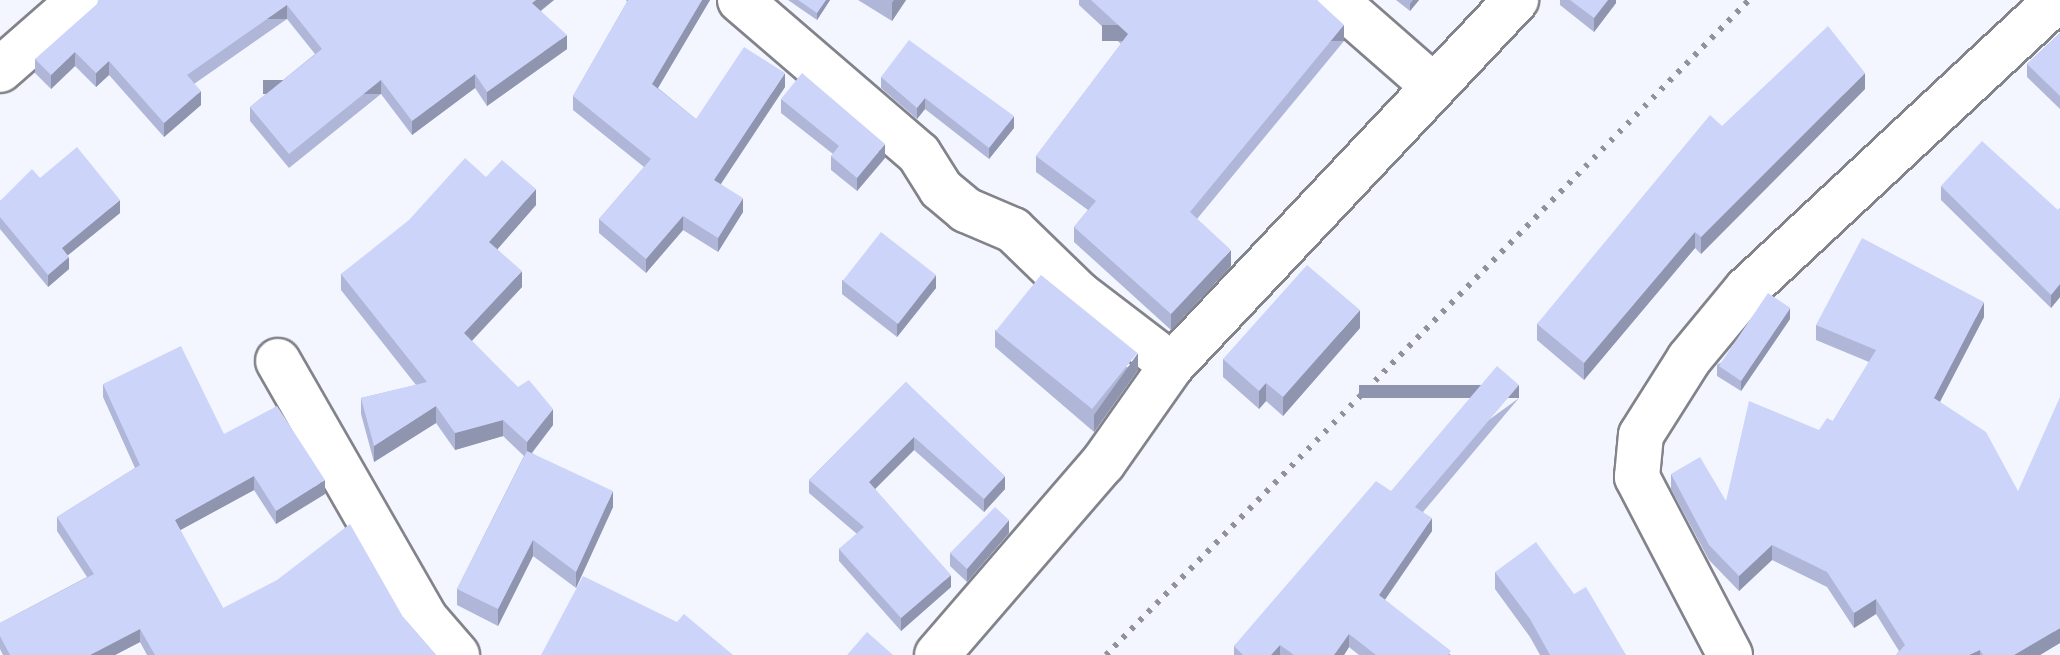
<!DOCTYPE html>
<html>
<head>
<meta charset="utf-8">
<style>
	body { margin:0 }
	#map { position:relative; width:2060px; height:655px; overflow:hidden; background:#f4f6ff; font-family:"Work Sans",sans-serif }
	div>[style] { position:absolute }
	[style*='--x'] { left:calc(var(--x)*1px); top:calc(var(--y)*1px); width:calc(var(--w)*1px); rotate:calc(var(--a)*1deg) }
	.roads { filter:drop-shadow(2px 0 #82838b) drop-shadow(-2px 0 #82838b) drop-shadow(0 2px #82838b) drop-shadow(0 -2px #82838b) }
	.street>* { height:44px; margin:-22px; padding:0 22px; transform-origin:22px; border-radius:22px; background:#fff }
	.rail>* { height:6px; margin-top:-3px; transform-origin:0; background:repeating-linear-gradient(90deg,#919298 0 4px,transparent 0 12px) }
	.wall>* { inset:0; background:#afb6d7 }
	.shaded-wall>* { inset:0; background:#8f94af; transform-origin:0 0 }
	.building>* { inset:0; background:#ccd4fa; transform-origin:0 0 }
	span { translate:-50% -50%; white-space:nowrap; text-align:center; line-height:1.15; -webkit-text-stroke:7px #fff; paint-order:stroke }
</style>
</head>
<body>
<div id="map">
	<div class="roads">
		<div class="street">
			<i style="--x:740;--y:0;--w:236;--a:40.7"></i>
			<i style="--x:919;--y:154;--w:41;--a:57.8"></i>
			<i style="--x:941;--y:189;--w:33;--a:40"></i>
			<i style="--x:966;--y:210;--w:51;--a:23.1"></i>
			<i style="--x:1013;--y:230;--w:92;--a:44.1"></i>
			<i style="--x:1079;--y:294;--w:117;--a:37.4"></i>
			<i style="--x:1335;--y:0;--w:128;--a:41.2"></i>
			<i style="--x:0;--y:70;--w:106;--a:-41.2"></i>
			<i style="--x:278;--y:361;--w:296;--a:60.2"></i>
			<i style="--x:425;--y:618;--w:49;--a:49.1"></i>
			<i style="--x:937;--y:655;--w:254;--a:-49.2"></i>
			<i style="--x:1103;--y:463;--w:120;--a:-54.9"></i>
			<i style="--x:1172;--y:365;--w:502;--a:-46.7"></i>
			<i style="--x:1730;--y:655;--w:201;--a:-117.6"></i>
			<i style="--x:1637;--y:477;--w:42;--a:-84.6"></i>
			<i style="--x:1641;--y:435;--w:90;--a:-57.7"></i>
			<i style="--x:1689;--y:359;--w:91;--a:-50.4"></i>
			<i style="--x:1747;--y:289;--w:424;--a:-43"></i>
		</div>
	</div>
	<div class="rail">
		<i style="--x:1106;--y:655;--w:918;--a:-45.53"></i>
	</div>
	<div class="wall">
		<i style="clip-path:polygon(150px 0,554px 0,541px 11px,567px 49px,487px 106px,475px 88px,412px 135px,381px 94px,289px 168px,250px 121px,250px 107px,315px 54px,287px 19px,194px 84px,201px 105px,164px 137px,109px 75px,96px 87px,75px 66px,51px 89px,35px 73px,35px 59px)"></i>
		<i style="clip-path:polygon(626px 0,710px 0,658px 88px,696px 119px,785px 87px,721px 184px,743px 212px,718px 252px,683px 230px,646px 273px,599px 233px,599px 219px,644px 167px,573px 110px,573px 96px,627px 2px)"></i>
		<i style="clip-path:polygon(788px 0,830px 0,817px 20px)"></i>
		<i style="clip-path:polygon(858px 0,906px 0,892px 21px)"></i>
		<i style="clip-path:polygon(1079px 0,1317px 0,1344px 41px,1197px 219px,1231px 266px,1171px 330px,1074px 242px,1074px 227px,1088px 210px,1036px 172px,1036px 156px,1121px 44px,1079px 5px)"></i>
		<i style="clip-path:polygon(1396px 0,1419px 0,1410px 11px)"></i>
		<i style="clip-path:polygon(1560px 0,1616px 0,1616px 3px,1594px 32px,1560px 5px)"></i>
		<i style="clip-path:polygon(2060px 33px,2060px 109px,2027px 77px,2027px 64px)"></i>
		<i style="clip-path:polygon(881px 77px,1014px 128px,989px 159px,925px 109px,917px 119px,881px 88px)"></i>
		<i style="clip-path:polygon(1865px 89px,1701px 254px,1695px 248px,1584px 380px,1537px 340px,1537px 324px,1722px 126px)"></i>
		<i style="clip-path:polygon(781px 99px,885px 158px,857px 191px,831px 170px,831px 156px,833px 154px,781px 113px)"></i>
		<i style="clip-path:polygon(486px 177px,536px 205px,497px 249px,522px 287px,472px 341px,553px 425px,532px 453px,613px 507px,576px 588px,533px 556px,498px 626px,457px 605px,457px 589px,524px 456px,503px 436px,455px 450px,436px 423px,374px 462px,361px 414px,361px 398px,416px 385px,341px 290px,341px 274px)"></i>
		<i style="clip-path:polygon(40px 178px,120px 213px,68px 255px,69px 269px,48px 287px,0 229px,0 201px)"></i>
		<i style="clip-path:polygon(1941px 186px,2058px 210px,2060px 208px,2060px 297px,2051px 308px,1941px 200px)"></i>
		<i style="clip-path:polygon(842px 280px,936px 288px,897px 337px,842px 294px)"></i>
		<i style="clip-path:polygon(1984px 317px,1940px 402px,2060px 643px,2040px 655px,1896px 655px,1899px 651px,1876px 614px,1854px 628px,1827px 587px,1772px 560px,1739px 591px,1709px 560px,1671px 489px,1671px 474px,1726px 501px,1833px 421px,1869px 362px,1816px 340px,1816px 325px)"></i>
		<i style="clip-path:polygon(1790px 319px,1741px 391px,1717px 376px,1717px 365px)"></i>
		<i style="clip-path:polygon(1360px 328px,1283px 416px,1266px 401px,1259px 409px,1223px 377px,1223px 359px)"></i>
		<i style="clip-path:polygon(995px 330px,1138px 370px,1094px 432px,995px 347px)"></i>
		<i style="clip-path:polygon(906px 382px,1005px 489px,984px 512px,914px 450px,875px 489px,951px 587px,901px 631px,839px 561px,839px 549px,857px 534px,809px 493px,809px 480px)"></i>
		<i style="clip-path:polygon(103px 384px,224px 434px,325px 494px,276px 524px,254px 490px,180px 530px,223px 608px,403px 617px,436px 655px,147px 655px,140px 642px,115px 655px,3px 655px,0 649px,0 623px,87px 577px,57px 531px,57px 517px,135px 468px,103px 397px)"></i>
		<i style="clip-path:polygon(1519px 398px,1423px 512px,1432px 531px,1385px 600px,1451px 655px,1359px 655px,1349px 647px,1344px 655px,1234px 655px,1234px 646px,1391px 491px)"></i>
		<i style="clip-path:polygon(1009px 533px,967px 582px,950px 566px,950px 553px)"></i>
		<i style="clip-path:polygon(1495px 572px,1574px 594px,1626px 655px,1540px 655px,1530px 637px,1495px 589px)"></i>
	</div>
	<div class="shaded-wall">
		<i style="clip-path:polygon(536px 0,554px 0,532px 17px,532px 3px)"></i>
		<i style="clip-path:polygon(702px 0,710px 0,652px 98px,652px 84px)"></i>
		<i style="clip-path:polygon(826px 0,830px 0,817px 20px,817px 13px)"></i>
		<i style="clip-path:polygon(894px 0,906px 0,892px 21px,892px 3px)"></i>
		<i style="clip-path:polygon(1413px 0,1419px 0,1410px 11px,1410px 4px)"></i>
		<i style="clip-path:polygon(1608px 0,1616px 0,1616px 3px,1594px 32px,1594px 18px)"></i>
		<i style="left:287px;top:5px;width:14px;height:122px;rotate:90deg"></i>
		<i style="left:1344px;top:25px;width:16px;height:242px;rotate:90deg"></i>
		<i style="clip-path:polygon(567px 35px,567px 49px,487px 106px,487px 92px)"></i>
		<i style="clip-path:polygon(75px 52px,75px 66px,51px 89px,51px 75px)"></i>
		<i style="clip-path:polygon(109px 61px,109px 75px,96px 87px,96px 73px)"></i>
		<i style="clip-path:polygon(785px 73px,785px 87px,714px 194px,714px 180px)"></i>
		<i style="clip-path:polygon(1865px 73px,1865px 89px,1701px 254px,1701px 237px)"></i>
		<i style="clip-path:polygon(475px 74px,475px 88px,412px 135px,412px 121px)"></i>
		<i style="left:381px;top:80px;width:14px;height:118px;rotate:90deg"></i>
		<i style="clip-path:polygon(201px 91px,201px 105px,164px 137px,164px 123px)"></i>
		<i style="clip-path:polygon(925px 98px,925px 109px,917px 119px,917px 108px)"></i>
		<i style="clip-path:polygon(1014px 116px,1014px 128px,989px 159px,989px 148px)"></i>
		<i style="clip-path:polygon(885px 144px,885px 158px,857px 191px,857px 178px)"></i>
		<i style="clip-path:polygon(536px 189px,536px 205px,489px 259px,489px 242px)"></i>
		<i style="clip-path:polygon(743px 198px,743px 212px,718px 252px,718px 238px)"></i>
		<i style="clip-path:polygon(120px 200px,120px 213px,62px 260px,62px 248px)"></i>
		<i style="clip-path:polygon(683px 216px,683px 230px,646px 273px,646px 259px)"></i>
		<i style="clip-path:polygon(1695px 232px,1695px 248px,1584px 380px,1584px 363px)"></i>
		<i style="clip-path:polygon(1231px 250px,1231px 266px,1171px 330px,1171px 314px)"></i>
		<i style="clip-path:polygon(69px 257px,69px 269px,48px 287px,48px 275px)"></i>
		<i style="clip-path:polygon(522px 271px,522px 287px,464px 349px,464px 333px)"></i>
		<i style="clip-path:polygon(936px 275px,936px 288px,897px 337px,897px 324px)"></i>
		<i style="clip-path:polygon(2060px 284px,2060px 297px,2051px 308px,2051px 295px)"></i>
		<i style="clip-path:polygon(1984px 302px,1984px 317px,1934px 413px,1934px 398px)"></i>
		<i style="clip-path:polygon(1790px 308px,1790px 319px,1741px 391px,1741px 380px)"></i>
		<i style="clip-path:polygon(1360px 310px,1360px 328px,1283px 416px,1283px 397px)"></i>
		<i style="clip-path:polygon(1138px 353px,1138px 370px,1094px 432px,1094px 415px)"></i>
		<i style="clip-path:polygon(1266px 383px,1266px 401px,1259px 409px,1259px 391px)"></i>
		<i style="left:1519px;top:385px;width:13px;height:160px;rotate:90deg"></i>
		<i style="clip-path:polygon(436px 406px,436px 423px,374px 462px,374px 446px)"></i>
		<i style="clip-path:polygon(553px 409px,553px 425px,527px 459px,527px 442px)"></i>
		<i style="clip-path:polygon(503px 420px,503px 436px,455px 450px,455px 433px)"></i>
		<i style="clip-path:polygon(914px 437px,914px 450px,869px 495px,869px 482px)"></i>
		<i style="clip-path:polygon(254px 476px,254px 490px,175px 533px,175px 520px)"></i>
		<i style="clip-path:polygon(1005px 476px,1005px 489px,984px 512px,984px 499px)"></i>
		<i style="clip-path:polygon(325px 480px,325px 494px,276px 524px,276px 511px)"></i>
		<i style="clip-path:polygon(613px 491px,613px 507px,576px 588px,576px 572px)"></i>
		<i style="clip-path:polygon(1432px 518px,1432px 531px,1379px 608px,1379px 595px)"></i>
		<i style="clip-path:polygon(1009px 520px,1009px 533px,967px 582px,967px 569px)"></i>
		<i style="clip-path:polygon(533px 540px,533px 556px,498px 626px,498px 609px)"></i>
		<i style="clip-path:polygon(1772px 545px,1772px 560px,1739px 591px,1739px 576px)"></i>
		<i style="clip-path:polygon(951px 575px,951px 587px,901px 631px,901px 618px)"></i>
		<i style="clip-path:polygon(1876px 599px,1876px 614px,1854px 628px,1854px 613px)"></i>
		<i style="clip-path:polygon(2060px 628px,2060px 643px,2040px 655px,2014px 655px)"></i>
		<i style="clip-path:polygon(140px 629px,140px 642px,115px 655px,90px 655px)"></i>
		<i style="clip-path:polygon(1349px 634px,1349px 647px,1344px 655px,1334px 655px)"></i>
		<i style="clip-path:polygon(1280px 645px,1280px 655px,1271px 655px)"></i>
		<i style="clip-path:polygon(1980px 650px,1980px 655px,1969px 655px)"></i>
	</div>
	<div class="building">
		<i style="clip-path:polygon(98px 0,536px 0,532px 3px,567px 35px,487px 92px,475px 74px,412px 121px,381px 80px,289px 154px,250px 107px,322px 49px,287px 5px,187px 75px,201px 91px,164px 123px,109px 61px,96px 73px,75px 52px,51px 75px,35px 59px,97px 4px)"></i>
		<i style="clip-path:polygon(628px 0,702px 0,652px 84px,696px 119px,744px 47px,785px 73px,714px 180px,743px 198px,718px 238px,683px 216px,646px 259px,599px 219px,651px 159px,573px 96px)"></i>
		<i style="clip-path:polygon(798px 0,826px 0,817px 13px)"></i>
		<i style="clip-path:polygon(1091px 0,1317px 0,1344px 25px,1190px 212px,1231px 250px,1171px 314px,1074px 227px,1096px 201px,1036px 156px,1128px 34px)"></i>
		<i style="clip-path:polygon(1570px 0,1608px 0,1594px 18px)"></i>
		<i style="clip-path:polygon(1828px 26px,1865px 73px,1701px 237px,1695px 232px,1584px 363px,1537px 324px,1710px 115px,1722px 126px)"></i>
		<i style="clip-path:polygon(2060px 33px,2060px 96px,2027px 64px)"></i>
		<i style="clip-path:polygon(909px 40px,1014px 116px,989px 148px,925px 98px,917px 108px,881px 77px)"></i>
		<i style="clip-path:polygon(802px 73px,885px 144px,857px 178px,831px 156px,839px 146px,781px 99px)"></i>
		<i style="clip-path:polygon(1982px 141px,2058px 210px,2060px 208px,2060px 284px,2051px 295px,1941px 186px)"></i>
		<i style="clip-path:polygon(77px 147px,120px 200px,62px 248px,69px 257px,48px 275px,0 217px,0 201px,32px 169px,40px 178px)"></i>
		<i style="clip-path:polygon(465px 158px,486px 177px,502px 160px,536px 189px,489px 242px,522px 271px,464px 333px,518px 387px,529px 380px,553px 409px,527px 442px,503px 420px,455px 433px,436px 406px,374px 446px,361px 398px,427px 382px,341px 274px,409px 220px)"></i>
		<i style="left:881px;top:232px;width:70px;height:62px;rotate:38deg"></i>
		<i style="clip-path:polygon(1862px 238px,1984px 302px,1934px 398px,1986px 432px,2018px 491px,2060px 397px,2060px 628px,2014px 655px,1983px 655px,1980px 650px,1969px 655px,1896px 655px,1905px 645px,1876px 599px,1854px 613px,1827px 572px,1772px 545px,1739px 576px,1709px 545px,1671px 474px,1700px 457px,1726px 501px,1749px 401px,1819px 430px,1827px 418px,1833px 421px,1876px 350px,1816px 325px)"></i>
		<i style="clip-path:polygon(1307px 265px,1360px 310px,1283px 397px,1266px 383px,1259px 391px,1223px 359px)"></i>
		<i style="left:1041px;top:275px;width:124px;height:72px;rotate:39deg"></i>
		<i style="left:1768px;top:293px;width:27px;height:88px;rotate:34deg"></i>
		<i style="clip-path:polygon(181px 346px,224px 434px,277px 406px,325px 480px,276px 511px,254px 476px,175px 520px,223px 608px,277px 580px,350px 524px,403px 617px,436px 655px,155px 655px,140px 629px,90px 655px,10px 655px,0 636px,0 623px,94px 574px,57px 517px,140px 465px,103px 384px)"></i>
		<i style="clip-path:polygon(1497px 366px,1519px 385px,1415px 507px,1432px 518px,1379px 595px,1451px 651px,1448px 655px,1376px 655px,1349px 634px,1334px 655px,1294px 655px,1280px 645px,1271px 655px,1243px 655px,1234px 646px,1376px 481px,1391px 491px)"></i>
		<i style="clip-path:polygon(906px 382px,1005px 476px,984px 499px,914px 437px,869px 482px,951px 575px,901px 618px,839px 549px,864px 527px,809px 480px)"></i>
		<i style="clip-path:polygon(527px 451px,613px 491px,576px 572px,533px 540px,498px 609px,457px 589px)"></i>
		<i style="clip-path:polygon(995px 507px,1009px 520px,967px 569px,950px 553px)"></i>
		<i style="clip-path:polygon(1536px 542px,1574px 594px,1586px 587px,1626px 655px,1550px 655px,1530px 619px,1495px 572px)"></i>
		<i style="clip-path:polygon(583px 576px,677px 622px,684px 614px,733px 655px,541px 655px)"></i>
		<i style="clip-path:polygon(867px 632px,893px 655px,847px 655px)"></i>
	</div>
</div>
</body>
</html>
